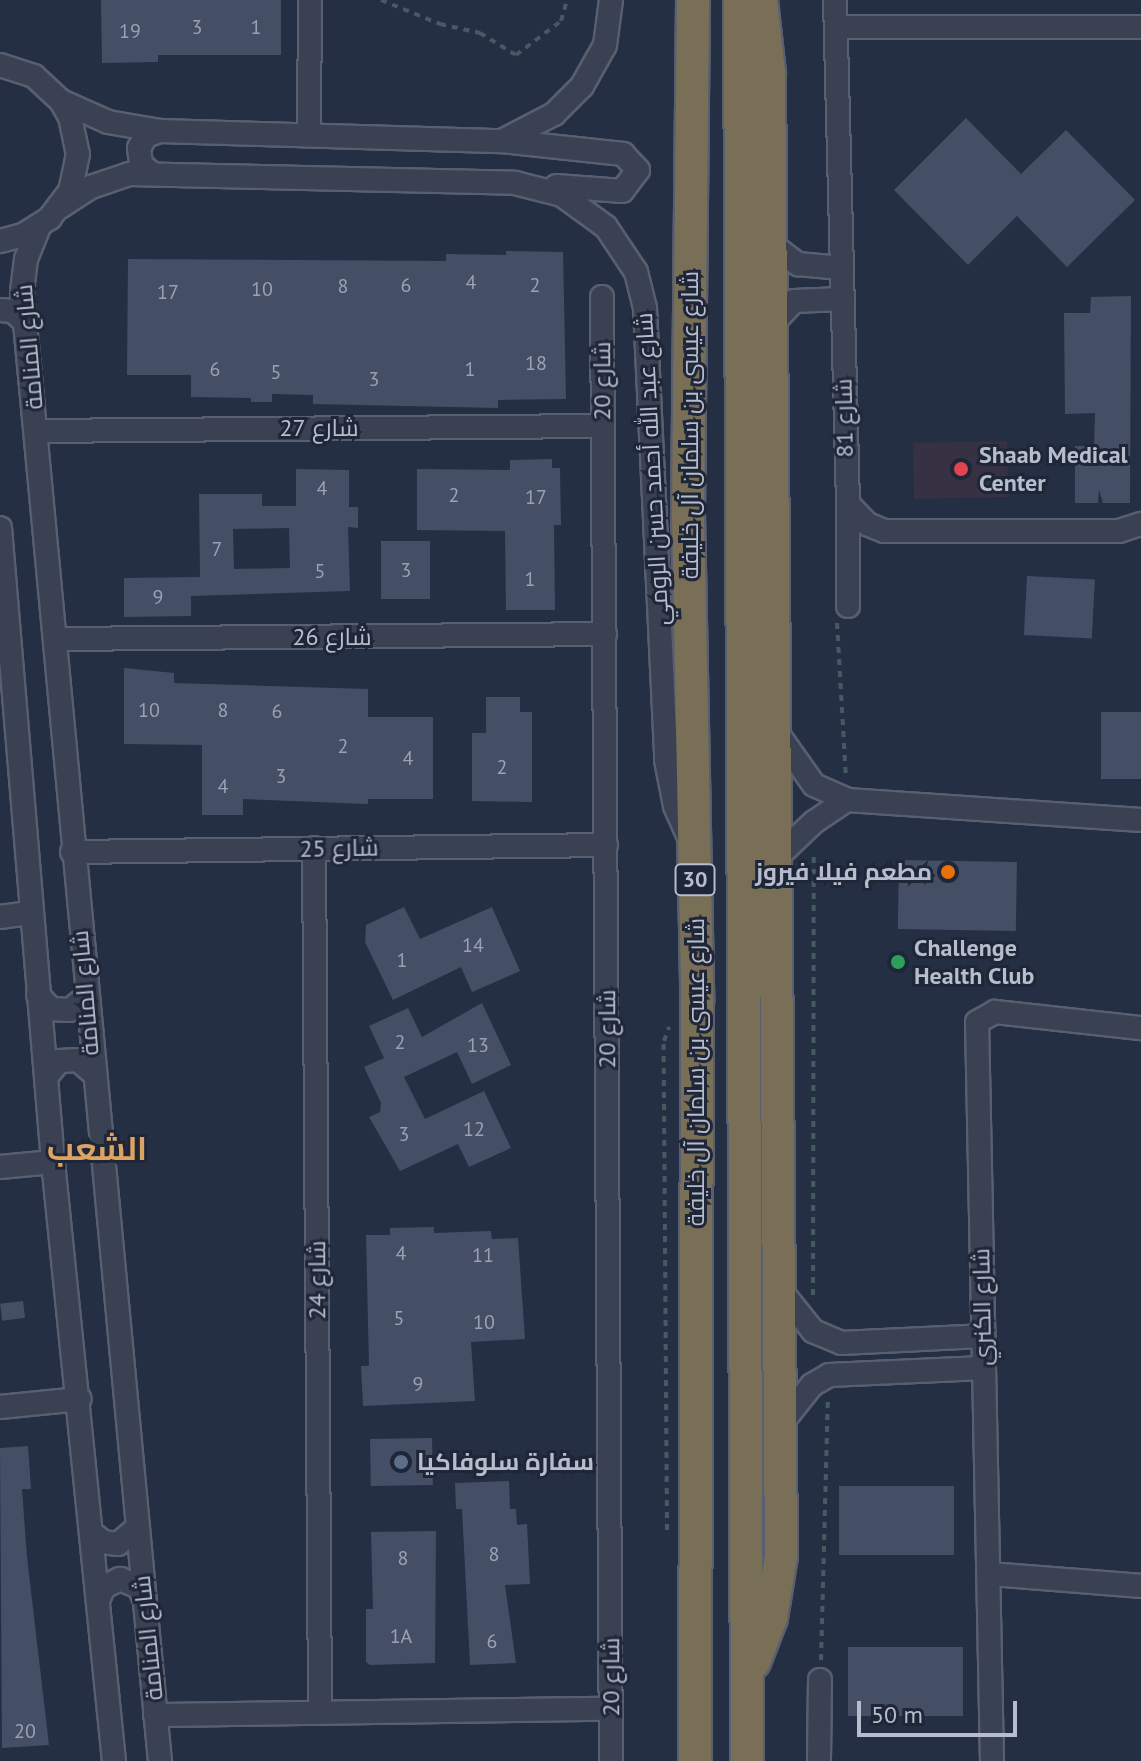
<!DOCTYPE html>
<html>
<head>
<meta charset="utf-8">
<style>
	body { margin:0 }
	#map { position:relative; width:1141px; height:1761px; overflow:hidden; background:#252f43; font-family:"PT Sans",Cairo,sans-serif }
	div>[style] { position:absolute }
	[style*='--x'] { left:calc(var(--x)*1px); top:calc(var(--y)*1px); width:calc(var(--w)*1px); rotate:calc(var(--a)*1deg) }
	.medical>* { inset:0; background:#363243; transform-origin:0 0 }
	.building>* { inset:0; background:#444e65; transform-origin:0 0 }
	.path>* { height:4px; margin-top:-2px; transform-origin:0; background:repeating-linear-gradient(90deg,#455b61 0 6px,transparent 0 12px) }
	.roads { filter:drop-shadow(2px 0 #575f70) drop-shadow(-2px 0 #575f70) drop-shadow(0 2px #575f70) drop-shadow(0 -2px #575f70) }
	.minor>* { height:22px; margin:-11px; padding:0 11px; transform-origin:11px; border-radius:11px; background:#394153 }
	.highway>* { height:32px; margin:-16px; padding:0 16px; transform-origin:16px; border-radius:16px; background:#796f56 }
	.dots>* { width:22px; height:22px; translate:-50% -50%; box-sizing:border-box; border:4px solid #1e2638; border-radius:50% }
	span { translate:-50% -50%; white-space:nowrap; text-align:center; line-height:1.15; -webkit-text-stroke:6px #1e2638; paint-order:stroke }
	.number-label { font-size:20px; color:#9aa1b3 }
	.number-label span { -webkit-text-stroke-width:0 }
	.shield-label span { padding:2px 6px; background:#1e2638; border:2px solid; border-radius:6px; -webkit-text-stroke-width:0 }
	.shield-label { font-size:22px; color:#b6bdcd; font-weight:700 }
	.street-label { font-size:24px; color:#b6bdcd }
	.poi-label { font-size:24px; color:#b6bdcd; font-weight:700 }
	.left { translate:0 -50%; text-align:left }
	.right { translate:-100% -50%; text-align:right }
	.district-label { font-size:32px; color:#dca362; font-weight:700 }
	.scale { position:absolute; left:857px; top:1701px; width:160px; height:36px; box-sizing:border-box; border:4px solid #b6bdcd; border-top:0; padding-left:10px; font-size:24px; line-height:28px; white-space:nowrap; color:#b6bdcd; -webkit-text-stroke:6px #1e2638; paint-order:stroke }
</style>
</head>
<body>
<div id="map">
	<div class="medical">
		<i style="left:1007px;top:441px;width:56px;height:94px;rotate:89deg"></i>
	</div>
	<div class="building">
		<i style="clip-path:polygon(101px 0,281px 0,281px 55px,158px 55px,158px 62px,102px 63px)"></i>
		<i style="clip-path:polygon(966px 118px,1021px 174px,1066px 130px,1135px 200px,1067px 267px,1017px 216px,968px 265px,894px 190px)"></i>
		<i style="clip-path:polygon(506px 251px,563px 252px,566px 399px,498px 400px,498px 408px,313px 404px,313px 395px,272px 394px,272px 402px,251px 402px,251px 398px,191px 397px,191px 375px,127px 375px,128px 259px,446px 261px,446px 254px,506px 255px)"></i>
		<i style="clip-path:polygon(1131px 296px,1130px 503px,1103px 503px,1099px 490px,1098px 503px,1075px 503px,1075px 446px,1094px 446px,1095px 413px,1065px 414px,1064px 313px,1090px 313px,1091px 297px)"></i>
		<i style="clip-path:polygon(552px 459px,552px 468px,560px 468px,561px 525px,554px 525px,555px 610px,506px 610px,505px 531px,417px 530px,417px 469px,510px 470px,510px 460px)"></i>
		<i style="clip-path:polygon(evenodd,296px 469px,349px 470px,349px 507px,358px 507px,358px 528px,348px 527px,350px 591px,191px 596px,191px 616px,124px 617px,124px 578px,200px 577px,199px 494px,262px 494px,262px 506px,296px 506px,296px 469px,289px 528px,290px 568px,234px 569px,233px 529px,289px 528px)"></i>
		<i style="left:381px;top:541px;width:49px;height:58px"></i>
		<i style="left:1027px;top:576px;width:68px;height:59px;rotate:3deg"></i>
		<i style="clip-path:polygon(124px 668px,174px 673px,174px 683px,368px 689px,368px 717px,433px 717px,433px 799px,368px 799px,368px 804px,243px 799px,243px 815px,202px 815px,202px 745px,124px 744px)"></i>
		<i style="clip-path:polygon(486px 697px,520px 697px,520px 712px,532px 712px,532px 802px,472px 801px,472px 733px,486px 733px)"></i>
		<i style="left:1101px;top:712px;width:40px;height:67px"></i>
		<i style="left:899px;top:860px;width:118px;height:69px;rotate:1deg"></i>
		<i style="clip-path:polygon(404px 907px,420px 939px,492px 907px,520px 971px,472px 992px,461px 967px,393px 1000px,365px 942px,366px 925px)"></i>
		<i style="clip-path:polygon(482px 1003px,511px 1065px,472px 1084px,457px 1052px,404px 1077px,425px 1119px,484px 1091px,511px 1148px,469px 1167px,458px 1144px,400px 1171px,369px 1117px,380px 1112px,381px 1103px,364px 1067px,384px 1058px,369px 1026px,408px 1008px,422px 1037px)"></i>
		<i style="clip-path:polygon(434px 1227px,434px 1233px,491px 1231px,492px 1239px,518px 1238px,525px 1339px,471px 1342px,475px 1401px,363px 1406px,361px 1366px,369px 1366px,366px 1235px,390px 1235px,390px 1228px)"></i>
		<i style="left:23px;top:1301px;width:17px;height:23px;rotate:83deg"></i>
		<i style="left:432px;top:1438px;width:47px;height:62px;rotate:89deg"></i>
		<i style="clip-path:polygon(28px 1446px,31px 1489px,22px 1489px,27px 1557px,49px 1745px,2px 1748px,0 1448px)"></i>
		<i style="clip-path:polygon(509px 1481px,510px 1509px,516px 1509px,517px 1525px,527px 1524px,530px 1584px,505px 1585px,516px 1663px,470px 1665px,462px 1509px,456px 1509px,455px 1483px)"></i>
		<i style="left:839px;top:1486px;width:115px;height:69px"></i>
		<i style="clip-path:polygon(436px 1531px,435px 1663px,370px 1665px,366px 1662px,366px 1609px,373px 1609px,371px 1532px)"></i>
		<i style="left:848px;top:1647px;width:115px;height:69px"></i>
	</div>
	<div class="path">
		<i style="--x:381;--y:0;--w:64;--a:22.1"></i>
		<i style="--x:440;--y:24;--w:41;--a:12.7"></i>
		<i style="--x:480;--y:33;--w:42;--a:31.4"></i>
		<i style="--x:516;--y:55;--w:56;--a:-37.1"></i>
		<i style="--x:561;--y:21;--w:22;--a:-74"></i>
		<i style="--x:837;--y:623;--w:155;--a:86.7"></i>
		<i style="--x:813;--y:1295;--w:443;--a:-89.9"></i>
		<i style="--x:667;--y:1530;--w:489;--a:-90.4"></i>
		<i style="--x:664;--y:1041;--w:15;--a:-70"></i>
		<i style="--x:821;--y:1660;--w:259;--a:-88.5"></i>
	</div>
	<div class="roads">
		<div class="minor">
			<i style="--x:835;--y:0;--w:504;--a:88.52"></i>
			<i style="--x:848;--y:504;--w:28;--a:46"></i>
			<i style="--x:867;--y:524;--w:18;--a:22"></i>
			<i style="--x:884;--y:531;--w:235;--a:0"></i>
			<i style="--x:1119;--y:531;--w:23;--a:-18"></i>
			<i style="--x:836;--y:27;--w:305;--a:0"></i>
			<i style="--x:0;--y:65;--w:36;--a:18"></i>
			<i style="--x:34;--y:76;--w:37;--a:43"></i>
			<i style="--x:61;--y:101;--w:18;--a:61"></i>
			<i style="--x:70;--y:117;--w:38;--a:78"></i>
			<i style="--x:78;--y:154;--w:38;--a:102"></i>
			<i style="--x:70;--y:191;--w:34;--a:127"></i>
			<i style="--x:50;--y:218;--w:32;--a:148"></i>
			<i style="--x:23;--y:235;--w:24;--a:165"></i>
			<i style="--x:61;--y:101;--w:51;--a:24.1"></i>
			<i style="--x:108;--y:122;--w:53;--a:9.8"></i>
			<i style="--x:160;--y:131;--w:342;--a:1.7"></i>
			<i style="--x:502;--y:141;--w:59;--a:-27.4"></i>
			<i style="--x:554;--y:114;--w:40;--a:-45"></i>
			<i style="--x:582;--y:86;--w:47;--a:-60.7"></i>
			<i style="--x:605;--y:45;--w:45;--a:-82.4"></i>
			<i style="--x:309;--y:135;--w:135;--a:-89.6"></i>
			<i style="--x:502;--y:141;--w:122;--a:6.1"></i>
			<i style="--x:623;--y:154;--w:22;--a:47"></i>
			<i style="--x:638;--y:170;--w:26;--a:127"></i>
			<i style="--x:622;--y:191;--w:66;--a:-175.7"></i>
			<i style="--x:152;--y:174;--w:15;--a:-138"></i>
			<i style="--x:141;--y:164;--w:16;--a:-97"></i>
			<i style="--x:139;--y:148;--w:14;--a:-60"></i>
			<i style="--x:146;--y:136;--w:15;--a:-20"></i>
			<i style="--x:60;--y:207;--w:37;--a:-33"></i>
			<i style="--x:91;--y:187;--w:40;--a:-18.9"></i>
			<i style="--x:129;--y:174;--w:386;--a:1.3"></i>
			<i style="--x:515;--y:183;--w:49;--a:14.3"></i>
			<i style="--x:562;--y:195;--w:54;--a:36"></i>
			<i style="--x:606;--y:227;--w:54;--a:56.3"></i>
			<i style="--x:636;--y:272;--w:37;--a:76"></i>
			<i style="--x:645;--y:308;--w:452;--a:87.3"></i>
			<i style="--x:666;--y:760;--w:47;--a:78.9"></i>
			<i style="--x:675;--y:806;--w:37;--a:66"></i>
			<i style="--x:39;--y:227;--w:35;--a:112"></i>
			<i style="--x:26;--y:259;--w:32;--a:97"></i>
			<i style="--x:22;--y:291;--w:1476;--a:84.64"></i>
			<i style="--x:767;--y:241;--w:39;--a:37"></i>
			<i style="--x:798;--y:264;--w:43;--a:5.3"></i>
			<i style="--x:602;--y:297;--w:1464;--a:89.65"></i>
			<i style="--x:0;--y:310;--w:13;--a:4"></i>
			<i style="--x:13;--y:311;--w:16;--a:43"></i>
			<i style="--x:772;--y:324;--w:32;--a:-46"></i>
			<i style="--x:794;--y:301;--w:48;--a:-2.4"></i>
			<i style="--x:36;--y:431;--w:566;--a:-0.51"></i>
			<i style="--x:0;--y:528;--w:636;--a:85.22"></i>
			<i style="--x:53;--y:1162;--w:602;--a:84.19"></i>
			<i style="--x:848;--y:606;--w:102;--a:-90"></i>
			<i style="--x:58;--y:639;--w:547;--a:-0.52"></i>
			<i style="--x:778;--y:734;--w:62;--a:54.8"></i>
			<i style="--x:814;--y:785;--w:36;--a:24"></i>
			<i style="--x:847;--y:800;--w:295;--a:3.9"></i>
			<i style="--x:314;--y:848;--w:865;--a:89.6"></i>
			<i style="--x:72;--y:852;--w:534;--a:-0.75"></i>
			<i style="--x:775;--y:859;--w:54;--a:-43.5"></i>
			<i style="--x:814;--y:822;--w:40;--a:-34"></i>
			<i style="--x:0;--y:917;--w:30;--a:-8"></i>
			<i style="--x:38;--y:995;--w:19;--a:47"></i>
			<i style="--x:51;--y:1009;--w:19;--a:3"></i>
			<i style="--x:70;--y:1010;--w:19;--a:-39"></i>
			<i style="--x:47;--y:1076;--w:19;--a:-51"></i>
			<i style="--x:59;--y:1061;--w:19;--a:-3"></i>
			<i style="--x:78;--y:1060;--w:18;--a:41"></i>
			<i style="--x:0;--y:1167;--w:53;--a:-5.4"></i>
			<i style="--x:782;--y:1292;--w:50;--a:51.5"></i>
			<i style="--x:813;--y:1331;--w:30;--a:23"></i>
			<i style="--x:841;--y:1343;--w:141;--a:-2.8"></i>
			<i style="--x:0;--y:1407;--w:80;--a:-5.7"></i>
			<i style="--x:780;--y:1425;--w:51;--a:-51.3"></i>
			<i style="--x:812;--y:1385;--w:20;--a:-30"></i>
			<i style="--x:829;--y:1375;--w:154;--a:-2.6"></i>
			<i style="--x:92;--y:1533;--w:14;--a:39"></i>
			<i style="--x:103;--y:1542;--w:15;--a:8"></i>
			<i style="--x:118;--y:1544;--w:25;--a:-40"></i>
			<i style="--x:990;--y:1574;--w:151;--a:4.5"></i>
			<i style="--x:99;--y:1598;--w:12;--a:-66"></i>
			<i style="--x:104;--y:1587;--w:18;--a:-27"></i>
			<i style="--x:120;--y:1579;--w:21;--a:23"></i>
			<i style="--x:139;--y:1587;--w:13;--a:67"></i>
			<i style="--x:155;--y:1715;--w:456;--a:-0.8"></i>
			<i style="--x:819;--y:1761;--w:81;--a:-89.3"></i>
			<i style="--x:992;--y:1761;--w:739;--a:-91.16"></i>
			<i style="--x:977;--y:1022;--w:21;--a:-29"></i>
			<i style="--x:995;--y:1012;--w:147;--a:6.3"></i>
		</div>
		<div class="highway">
			<i style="--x:693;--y:0;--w:514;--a:90.56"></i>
			<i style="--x:688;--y:514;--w:487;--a:88.9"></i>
			<i style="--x:697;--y:1001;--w:760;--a:90.15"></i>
			<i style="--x:740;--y:0;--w:1761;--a:89.77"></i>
			<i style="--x:754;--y:1662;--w:47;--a:-68.9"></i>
			<i style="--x:771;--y:1618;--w:63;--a:-80.8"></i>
			<i style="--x:781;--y:1556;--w:1483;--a:-90.46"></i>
			<i style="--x:769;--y:73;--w:73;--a:-96.3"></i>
		</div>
	</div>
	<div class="dots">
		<i style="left:961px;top:469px;background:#e0444e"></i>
		<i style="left:948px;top:872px;background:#e8710a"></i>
		<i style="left:898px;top:962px;background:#2e9e5b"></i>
		<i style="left:401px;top:1462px;background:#5c6f8a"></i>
	</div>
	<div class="number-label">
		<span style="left:197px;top:27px">3</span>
		<span style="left:256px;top:27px">1</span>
		<span style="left:130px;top:31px">19</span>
		<span style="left:471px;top:282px">4</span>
		<span style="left:406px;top:285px">6</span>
		<span style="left:535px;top:285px">2</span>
		<span style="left:343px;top:286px">8</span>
		<span style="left:262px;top:289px">10</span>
		<span style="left:168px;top:292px">17</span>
		<span style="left:536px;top:363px">18</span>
		<span style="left:215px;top:369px">6</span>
		<span style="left:470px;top:369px">1</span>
		<span style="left:276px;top:372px">5</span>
		<span style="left:374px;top:379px">3</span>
		<span style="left:322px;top:488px">4</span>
		<span style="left:454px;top:495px">2</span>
		<span style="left:536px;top:497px">17</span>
		<span style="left:217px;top:549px">7</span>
		<span style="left:406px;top:570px">3</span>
		<span style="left:320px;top:571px">5</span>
		<span style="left:530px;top:579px">1</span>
		<span style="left:158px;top:597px">9</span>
		<span style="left:149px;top:710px">10</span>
		<span style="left:223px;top:710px">8</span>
		<span style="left:277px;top:711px">6</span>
		<span style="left:343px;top:746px">2</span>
		<span style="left:408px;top:758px">4</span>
		<span style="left:502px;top:767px">2</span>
		<span style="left:281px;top:776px">3</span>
		<span style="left:223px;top:786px">4</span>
		<span style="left:473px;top:945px">14</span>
		<span style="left:402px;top:960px">1</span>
		<span style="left:400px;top:1042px">2</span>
		<span style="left:478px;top:1045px">13</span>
		<span style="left:474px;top:1129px">12</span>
		<span style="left:404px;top:1134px">3</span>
		<span style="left:401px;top:1253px">4</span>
		<span style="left:483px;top:1255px">11</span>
		<span style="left:399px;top:1318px">5</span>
		<span style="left:484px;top:1322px">10</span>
		<span style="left:418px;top:1384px">9</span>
		<span style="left:494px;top:1554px">8</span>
		<span style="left:403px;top:1558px">8</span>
		<span style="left:401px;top:1636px">1A</span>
		<span style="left:492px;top:1641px">6</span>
		<span style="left:25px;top:1731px">20</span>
	</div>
	<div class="shield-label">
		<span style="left:695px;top:880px">30</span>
	</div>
	<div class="street-label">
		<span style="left:29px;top:347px;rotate:-95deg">شارع المنامة</span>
		<span style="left:602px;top:381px;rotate:-90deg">شارع 20</span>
		<span style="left:844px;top:418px;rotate:-91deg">شارع 81</span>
		<span style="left:690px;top:425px;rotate:-90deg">شارع عيسى بن سلمان آل خليفة</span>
		<span style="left:319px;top:428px">شارع 27</span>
		<span style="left:652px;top:469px;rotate:-93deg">شارع عبد الله أحمد حسن الرومي</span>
		<span style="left:332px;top:637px">شارع 26</span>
		<span style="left:339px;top:848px;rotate:-1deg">شارع 25</span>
		<span style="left:85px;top:993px;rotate:-95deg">شارع المنامة</span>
		<span style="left:607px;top:1029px;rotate:-90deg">شارع 20</span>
		<span style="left:696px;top:1072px;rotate:-90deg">شارع عيسى بن سلمان آل خليفة</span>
		<span style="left:317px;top:1280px;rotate:-90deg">شارع 24</span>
		<span style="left:982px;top:1307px;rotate:-91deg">شارع الكنري</span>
		<span style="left:148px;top:1638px;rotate:-96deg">شارع المنامة</span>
		<span style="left:611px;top:1677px;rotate:-90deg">شارع 20</span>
	</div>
	<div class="poi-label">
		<span class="left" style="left:979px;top:469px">Shaab Medical<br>Center</span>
		<span class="right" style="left:932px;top:872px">مطعم فيلا فيروز</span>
		<span class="left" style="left:914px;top:962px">Challenge<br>Health Club</span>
		<span class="left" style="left:417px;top:1462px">سفارة سلوفاكيا</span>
	</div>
	<div class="district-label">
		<span style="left:97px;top:1148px">الشعب</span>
	</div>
	<div class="scale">50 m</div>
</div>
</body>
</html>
